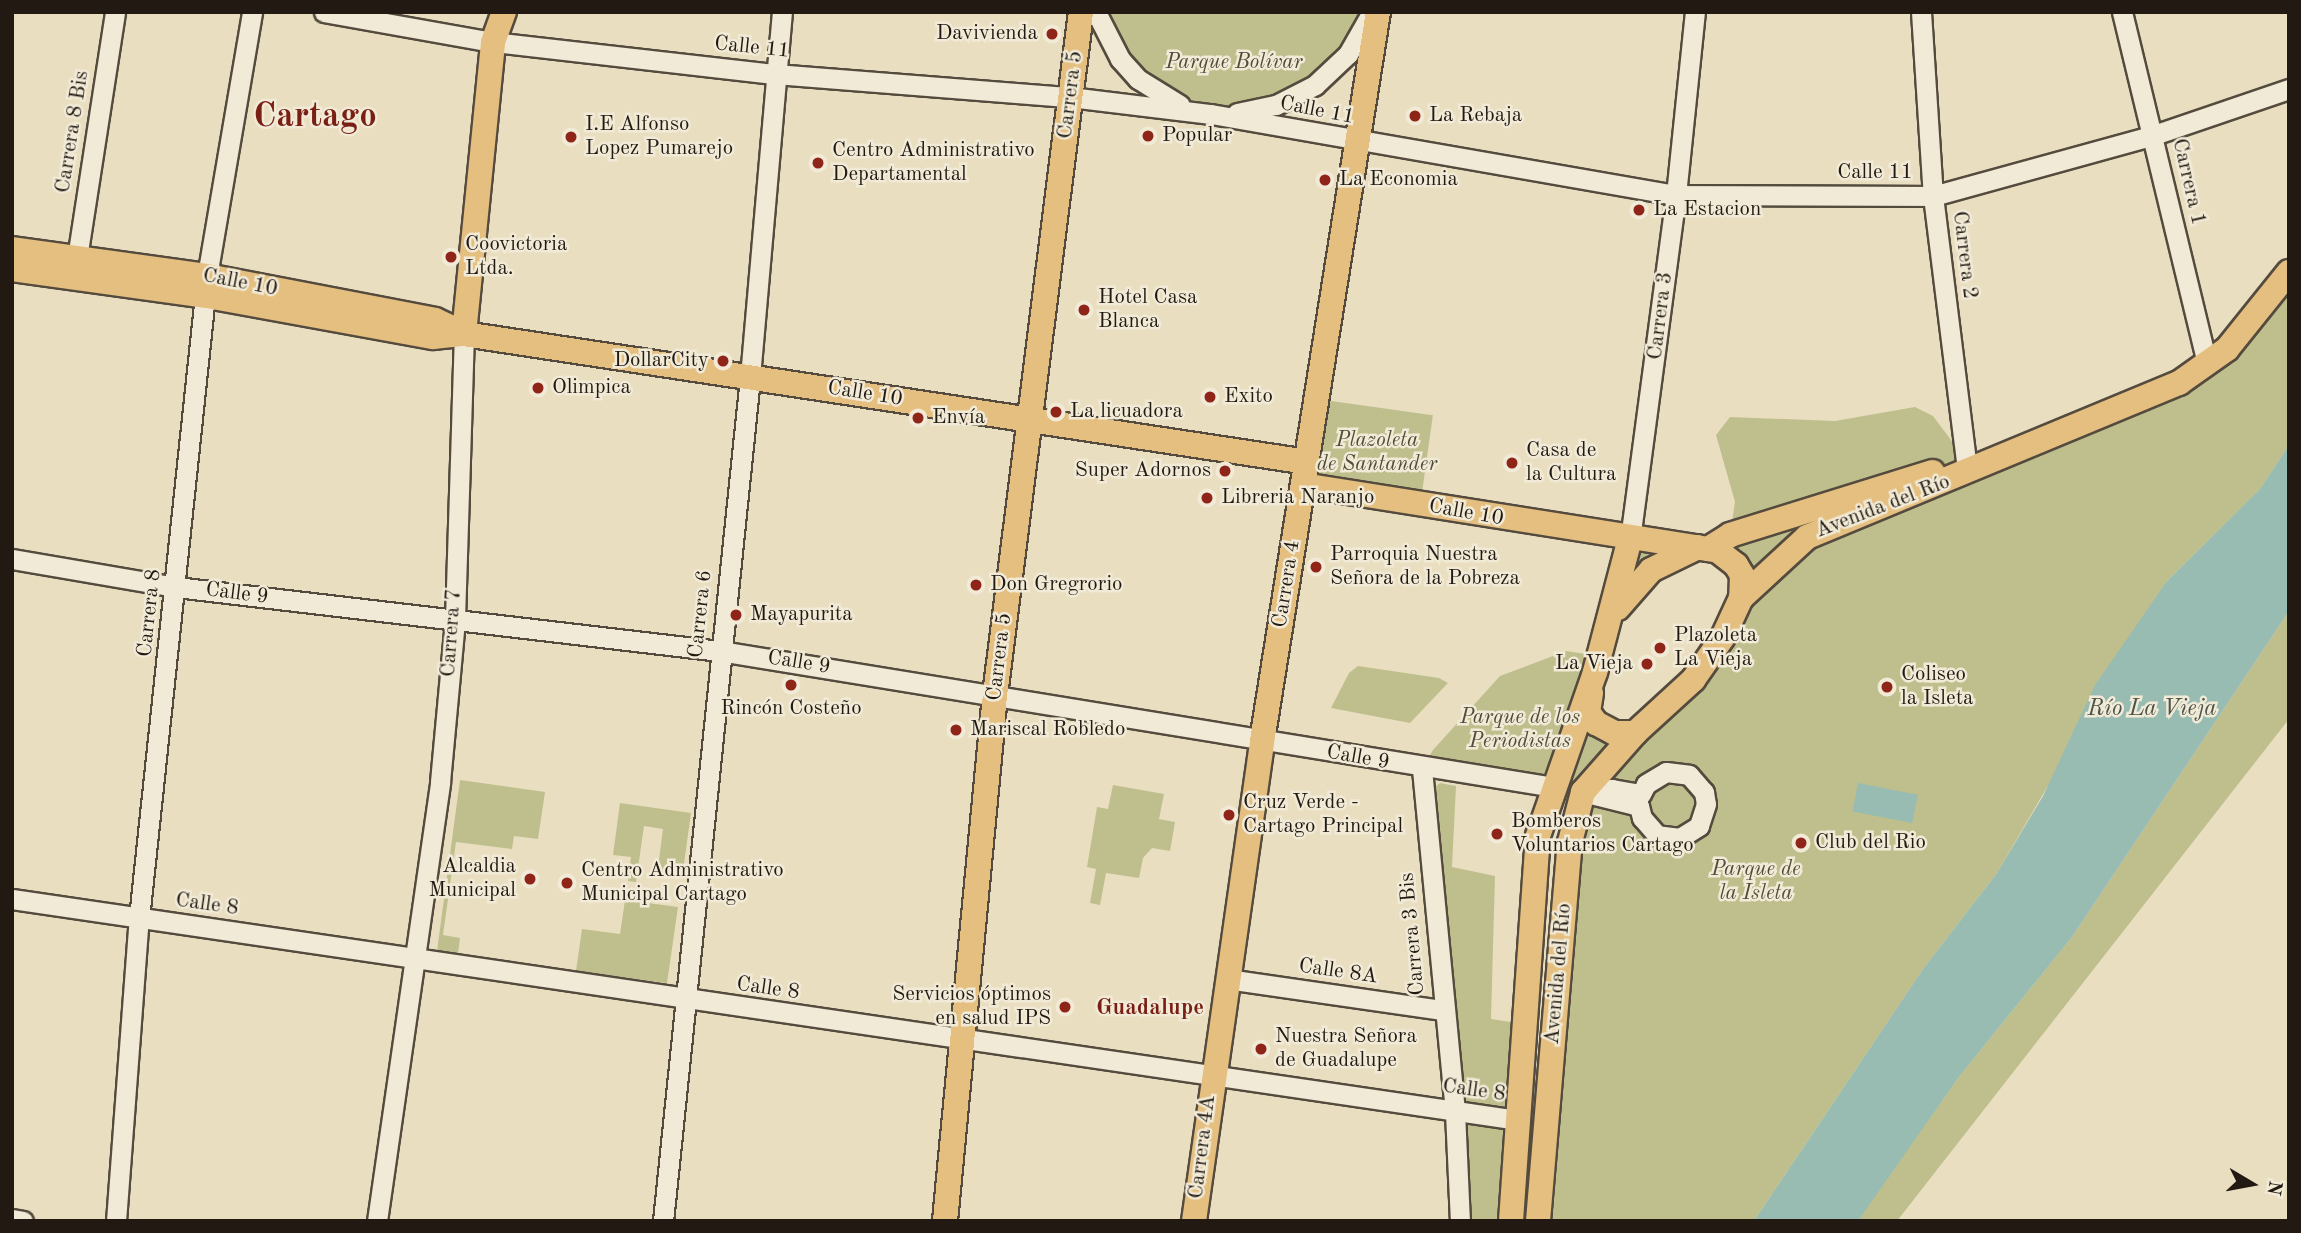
<!DOCTYPE html>
<html>
<head>
<meta charset="utf-8">
<style>
	body { margin:0 }
	#map { position:relative; width:2301px; height:1233px; overflow:hidden; background:#eadec1; font-family:"Old Standard TT",serif }
	div>[style] { position:absolute }
	[style*='--x'] { left:calc(var(--x)*1px); top:calc(var(--y)*1px); width:calc(var(--w)*1px); rotate:calc(var(--a)*1deg) }
	.green>* { inset:0; background:#bfbf8d; transform-origin:0 0 }
	.water>* { inset:0; background:#98bcb1; transform-origin:0 0 }
	.roads { filter:drop-shadow(2px 0 #544b3e) drop-shadow(-2px 0 #544b3e) drop-shadow(0 2px #544b3e) drop-shadow(0 -2px #544b3e) }
	.minor>* { height:19px; margin:-9.5px; padding:0 9.5px; transform-origin:9.5px; border-radius:9.5px; background:#f1ead7 }
	.major>* { height:24px; margin:-12px; padding:0 12px; transform-origin:12px; border-radius:12px; background:#e5bf80 }
	.dots>* { width:19px; height:19px; translate:-50% -50%; box-sizing:border-box; border:4px solid #f1ead7; border-radius:50% }
	span { translate:-50% -50%; white-space:nowrap; text-align:center; line-height:1.15; -webkit-text-stroke:5px #f1ead7; paint-order:stroke }
	.poi-label { font-size:21px; color:#221a12 }
	.right { translate:-100% -50%; text-align:right }
	.left { translate:0 -50%; text-align:left }
	.street-label { font-size:21px; color:#221a12 }
	.park-label { font-size:21px; color:#514c37; font-style:italic }
	.water-label { font-size:23px; color:#4b534a; font-style:italic }
	.neighbourhood-label { font-size:23px; color:#7a1f14; font-weight:700 }
	.town-label { font-size:35px; color:#7a1f14; font-weight:700 }
	.frame { position:absolute; inset:0; border:14px solid #221a12; pointer-events:none }
	.north { position:absolute; left:2217px; top:1149px; width:70px; height:70px; -webkit-text-stroke:5px #f1ead7; paint-order:stroke; rotate:100deg; font-size:19px; font-weight:700; line-height:28px; text-align:center; color:#221a12 }
	.north::after { content:''; display:block; margin:auto; width:24px; height:32px; background:#221a12; clip-path:polygon(50% 0,100% 100%,50% 72%,0 100%) }
</style>
</head>
<body>
<div id="map">
	<div class="green">
		<i style="clip-path:polygon(1096px 12px,1372px 12px,1332px 71px,1233px 114px,1160px 95px)"></i>
		<i style="clip-path:polygon(2289px 272px,2289px 445px,2260px 489px,2167px 581px,1997px 873px,1923px 969px,1754px 1221px,1538px 1221px,1583px 792px,1422px 769px,1433px 750px,1500px 676px,1566px 651px,1599px 656px,1630px 539px,1698px 547px,1635px 583px,1588px 703px,1622px 734px,1723px 637px,1736px 565px,1730px 535px,1735px 502px,1716px 435px,1730px 417px,1835px 421px,1915px 407px,1933px 416px,1966px 460px,2179px 383px)"></i>
		<i style="left:1317px;top:399px;width:117px;height:87px;rotate:8deg"></i>
		<i style="clip-path:polygon(2289px 611px,2289px 719px,1897px 1221px,1856px 1221px,1958px 1078px,2072px 937px)"></i>
		<i style="clip-path:polygon(1358px 666px,1439px 678px,1448px 683px,1410px 723px,1331px 708px,1349px 673px)"></i>
		<i style="clip-path:polygon(460px 780px,545px 792px,538px 839px,514px 836px,512px 849px,456px 842px,443px 935px,460px 938px,458px 954px,437px 951px)"></i>
		<i style="clip-path:polygon(1440px 783px,1456px 786px,1452px 867px,1495px 876px,1491px 1019px,1524px 1024px,1511px 1221px,1460px 1221px,1424px 796px)"></i>
		<i style="clip-path:polygon(1113px 785px,1164px 794px,1159px 819px,1175px 822px,1170px 851px,1152px 848px,1143px 858px,1139px 878px,1106px 873px,1100px 905px,1090px 903px,1096px 869px,1087px 867px,1097px 807px,1108px 809px)"></i>
		<i style="clip-path:polygon(620px 803px,691px 813px,682px 878px,657px 875px,663px 829px,644px 826px,636px 882px,628px 881px,631px 857px,613px 855px)"></i>
		<i style="clip-path:polygon(625px 900px,678px 907px,667px 983px,576px 971px,582px 929px,620px 934px)"></i>
	</div>
	<div class="water">
		<i style="clip-path:polygon(2289px 445px,2289px 611px,2072px 937px,1958px 1078px,1858px 1221px,1754px 1221px,1923px 969px,1997px 873px,2043px 796px,2095px 685px,2167px 581px,2260px 489px)"></i>
		<i style="left:1858px;top:783px;width:61px;height:29px;rotate:11deg"></i>
	</div>
	<div class="roads">
		<div class="minor">
			<i style="--x:324;--y:12;--w:172;--a:10.1"></i>
			<i style="--x:493;--y:42;--w:284;--a:6.5"></i>
			<i style="--x:775;--y:74;--w:296;--a:4.5"></i>
			<i style="--x:1070;--y:97;--w:142;--a:6.9"></i>
			<i style="--x:1211;--y:114;--w:472;--a:9.9"></i>
			<i style="--x:1676;--y:195;--w:257;--a:0.2"></i>
			<i style="--x:1933;--y:196;--w:229;--a:-15.4"></i>
			<i style="--x:2154;--y:135;--w:143;--a:-18.8"></i>
			<i style="--x:1096;--y:12;--w:53;--a:62.9"></i>
			<i style="--x:1120;--y:59;--w:27;--a:48"></i>
			<i style="--x:1138;--y:79;--w:49;--a:31.8"></i>
			<i style="--x:1921;--y:12;--w:184;--a:86.3"></i>
			<i style="--x:1933;--y:196;--w:267;--a:82.9"></i>
			<i style="--x:2122;--y:12;--w:361;--a:76.4"></i>
			<i style="--x:1237;--y:113;--w:40;--a:-12"></i>
			<i style="--x:1276;--y:105;--w:44;--a:-27.1"></i>
			<i style="--x:1315;--y:85;--w:45;--a:-43.2"></i>
			<i style="--x:1348;--y:54;--w:48;--a:-60.3"></i>
			<i style="--x:77;--y:258;--w:249;--a:-81.2"></i>
			<i style="--x:1630;--y:539;--w:347;--a:-82.4"></i>
			<i style="--x:1676;--y:195;--w:184;--a:-84.1"></i>
			<i style="--x:12;--y:559;--w:166;--a:9.7"></i>
			<i style="--x:176;--y:587;--w:548;--a:6.71"></i>
			<i style="--x:720;--y:651;--w:844;--a:9.27"></i>
			<i style="--x:1422;--y:769;--w:345;--a:84.5"></i>
			<i style="--x:1455;--y:1112;--w:109;--a:87.4"></i>
			<i style="--x:1666;--y:772;--w:23;--a:7"></i>
			<i style="--x:1689;--y:775;--w:23;--a:49"></i>
			<i style="--x:1704;--y:792;--w:12;--a:81"></i>
			<i style="--x:1706;--y:804;--w:23;--a:108"></i>
			<i style="--x:1699;--y:826;--w:22;--a:148"></i>
			<i style="--x:1680;--y:838;--w:23;--a:-173"></i>
			<i style="--x:1657;--y:835;--w:23;--a:-131"></i>
			<i style="--x:1642;--y:818;--w:12;--a:-104"></i>
			<i style="--x:1639;--y:806;--w:58;--a:-166"></i>
			<i style="--x:1583;--y:792;--w:29;--a:-6"></i>
			<i style="--x:1612;--y:789;--w:29;--a:10"></i>
			<i style="--x:1641;--y:794;--w:11;--a:-63"></i>
			<i style="--x:1646;--y:784;--w:23;--a:-31"></i>
			<i style="--x:12;--y:899;--w:1521;--a:8.35"></i>
			<i style="--x:1227;--y:979;--w:218;--a:8.2"></i>
			<i style="--x:12;--y:1219;--w:11;--a:10"></i>
			<i style="--x:116;--y:1221;--w:304;--a:-85.7"></i>
			<i style="--x:139;--y:918;--w:646;--a:-83.95"></i>
			<i style="--x:207;--y:276;--w:268;--a:-80.3"></i>
			<i style="--x:377;--y:1221;--w:443;--a:-81.8"></i>
			<i style="--x:440;--y:782;--w:164;--a:-84.7"></i>
			<i style="--x:455;--y:619;--w:285;--a:-88.2"></i>
			<i style="--x:663;--y:1221;--w:848;--a:-84.11"></i>
			<i style="--x:750;--y:377;--w:366;--a:-85"></i>
		</div>
		<div class="major">
			<i style="--x:12;--y:249;--w:197;--a:7.9"></i>
			<i style="--x:207;--y:276;--w:232;--a:10.9"></i>
			<i style="--x:435;--y:320;--w:31;--a:25"></i>
			<i style="--x:12;--y:269;--w:197;--a:7.9"></i>
			<i style="--x:207;--y:296;--w:230;--a:10.3"></i>
			<i style="--x:433;--y:337;--w:31;--a:-6"></i>
			<i style="--x:464;--y:334;--w:853;--a:8.63"></i>
			<i style="--x:464;--y:334;--w:293;--a:-84.3"></i>
			<i style="--x:493;--y:42;--w:32;--a:-70"></i>
			<i style="--x:1303;--y:485;--w:420;--a:9"></i>
			<i style="--x:1718;--y:551;--w:23;--a:38"></i>
			<i style="--x:1736;--y:565;--w:12;--a:59"></i>
			<i style="--x:1742;--y:575;--w:23;--a:92"></i>
			<i style="--x:1708;--y:549;--w:26;--a:-32"></i>
			<i style="--x:1730;--y:535;--w:212;--a:-17.3"></i>
			<i style="--x:1618;--y:608;--w:50;--a:-49"></i>
			<i style="--x:1651;--y:570;--w:52;--a:-26.1"></i>
			<i style="--x:1591;--y:693;--w:19;--a:99"></i>
			<i style="--x:1588;--y:712;--w:14;--a:54"></i>
			<i style="--x:1596;--y:723;--w:21;--a:28"></i>
			<i style="--x:1615;--y:733;--w:20;--a:0"></i>
			<i style="--x:945;--y:1221;--w:528;--a:-84.57"></i>
			<i style="--x:995;--y:695;--w:688;--a:-82.82"></i>
			<i style="--x:1194;--y:1221;--w:485;--a:-81.9"></i>
			<i style="--x:1262;--y:741;--w:738;--a:-80.96"></i>
			<i style="--x:1511;--y:1221;--w:386;--a:-86"></i>
			<i style="--x:1538;--y:836;--w:174;--a:-70.8"></i>
			<i style="--x:1595;--y:672;--w:138;--a:-75.3"></i>
			<i style="--x:1538;--y:1221;--w:380;--a:-85.2"></i>
			<i style="--x:1570;--y:842;--w:52;--a:-75.4"></i>
			<i style="--x:1583;--y:792;--w:79;--a:-48.6"></i>
			<i style="--x:1635;--y:733;--w:79;--a:-42.4"></i>
			<i style="--x:1693;--y:680;--w:52;--a:-55.1"></i>
			<i style="--x:1723;--y:637;--w:43;--a:-65.2"></i>
			<i style="--x:1741;--y:598;--w:90;--a:-42.7"></i>
			<i style="--x:1807;--y:537;--w:403;--a:-22.5"></i>
			<i style="--x:2179;--y:383;--w:59;--a:-35.3"></i>
			<i style="--x:2227;--y:349;--w:99;--a:-51.2"></i>
		</div>
	</div>
	<div class="dots">
		<i style="left:1052px;top:34px;background:#8f2418"></i>
		<i style="left:1415px;top:116px;background:#8f2418"></i>
		<i style="left:1148px;top:136px;background:#8f2418"></i>
		<i style="left:571px;top:137px;background:#8f2418"></i>
		<i style="left:818px;top:163px;background:#8f2418"></i>
		<i style="left:1325px;top:180px;background:#8f2418"></i>
		<i style="left:1639px;top:210px;background:#8f2418"></i>
		<i style="left:451px;top:257px;background:#8f2418"></i>
		<i style="left:1084px;top:310px;background:#8f2418"></i>
		<i style="left:723px;top:361px;background:#8f2418"></i>
		<i style="left:538px;top:388px;background:#8f2418"></i>
		<i style="left:1210px;top:397px;background:#8f2418"></i>
		<i style="left:1056px;top:412px;background:#8f2418"></i>
		<i style="left:918px;top:418px;background:#8f2418"></i>
		<i style="left:1512px;top:463px;background:#8f2418"></i>
		<i style="left:1225px;top:471px;background:#8f2418"></i>
		<i style="left:1207px;top:498px;background:#8f2418"></i>
		<i style="left:1316px;top:567px;background:#8f2418"></i>
		<i style="left:976px;top:585px;background:#8f2418"></i>
		<i style="left:736px;top:615px;background:#8f2418"></i>
		<i style="left:1660px;top:648px;background:#8f2418"></i>
		<i style="left:1647px;top:664px;background:#8f2418"></i>
		<i style="left:791px;top:685px;background:#8f2418"></i>
		<i style="left:1887px;top:687px;background:#8f2418"></i>
		<i style="left:956px;top:730px;background:#8f2418"></i>
		<i style="left:1229px;top:815px;background:#8f2418"></i>
		<i style="left:1497px;top:834px;background:#8f2418"></i>
		<i style="left:1801px;top:843px;background:#8f2418"></i>
		<i style="left:530px;top:879px;background:#8f2418"></i>
		<i style="left:567px;top:883px;background:#8f2418"></i>
		<i style="left:1065px;top:1007px;background:#8f2418"></i>
		<i style="left:1261px;top:1049px;background:#8f2418"></i>
	</div>
	<div class="poi-label">
		<span class="right" style="left:1038px;top:34px">Davivienda</span>
		<span class="left" style="left:1429px;top:116px">La Rebaja</span>
		<span class="left" style="left:585px;top:137px">I.E Alfonso<br>Lopez Pumarejo</span>
		<span class="left" style="left:1162px;top:136px">Popular</span>
		<span class="left" style="left:832px;top:163px">Centro Administrativo<br>Departamental</span>
		<span class="left" style="left:1339px;top:180px">La Economia</span>
		<span class="left" style="left:1653px;top:210px">La Estacion</span>
		<span class="left" style="left:465px;top:257px">Coovictoria<br>Ltda.</span>
		<span class="left" style="left:1098px;top:310px">Hotel Casa<br>Blanca</span>
		<span class="right" style="left:709px;top:361px">DollarCity</span>
		<span class="left" style="left:552px;top:388px">Olimpica</span>
		<span class="left" style="left:1224px;top:397px">Exito</span>
		<span class="left" style="left:1070px;top:412px">La licuadora</span>
		<span class="left" style="left:932px;top:418px">Envía</span>
		<span class="left" style="left:1526px;top:463px">Casa de<br>la Cultura</span>
		<span class="right" style="left:1211px;top:471px">Super Adornos</span>
		<span class="left" style="left:1221px;top:498px">Libreria Naranjo</span>
		<span class="left" style="left:1330px;top:567px">Parroquia Nuestra<br>Señora de la Pobreza</span>
		<span class="left" style="left:990px;top:585px">Don Gregrorio</span>
		<span class="left" style="left:750px;top:615px">Mayapurita</span>
		<span class="left" style="left:1674px;top:648px">Plazoleta<br>La Vieja</span>
		<span class="right" style="left:1633px;top:664px">La Vieja</span>
		<span class="left" style="left:1901px;top:687px">Coliseo<br>la Isleta</span>
		<span style="left:791px;top:709px">Rincón Costeño</span>
		<span class="left" style="left:970px;top:730px">Mariscal Robledo</span>
		<span class="left" style="left:1243px;top:815px">Cruz Verde -<br>Cartago Principal</span>
		<span class="left" style="left:1511px;top:834px">Bomberos<br>Voluntarios Cartago</span>
		<span class="left" style="left:1815px;top:843px">Club del Rio</span>
		<span class="right" style="left:516px;top:879px">Alcaldia<br>Municipal</span>
		<span class="left" style="left:581px;top:883px">Centro Administrativo<br>Municipal Cartago</span>
		<span class="right" style="left:1051px;top:1007px">Servicios óptimos<br>en salud IPS</span>
		<span class="left" style="left:1275px;top:1049px">Nuestra Señora<br>de Guadalupe</span>
	</div>
	<div class="street-label">
		<span style="left:752px;top:48px;rotate:6deg">Calle 11</span>
		<span style="left:1071px;top:95px;rotate:-83deg">Carrera 5</span>
		<span style="left:1317px;top:111px;rotate:11deg">Calle 11</span>
		<span style="left:73px;top:132px;rotate:-81deg">Carrera 8 Bis</span>
		<span style="left:1875px;top:173px">Calle 11</span>
		<span style="left:2188px;top:182px;rotate:77deg">Carrera 1</span>
		<span style="left:1964px;top:255px;rotate:83deg">Carrera 2</span>
		<span style="left:240px;top:283px;rotate:11deg">Calle 10</span>
		<span style="left:1661px;top:316px;rotate:-83deg">Carrera 3</span>
		<span style="left:865px;top:394px;rotate:9deg">Calle 10</span>
		<span style="left:1883px;top:507px;rotate:-21deg">Avenida del Río</span>
		<span style="left:1466px;top:513px;rotate:10deg">Calle 10</span>
		<span style="left:1287px;top:584px;rotate:-81deg">Carrera 4</span>
		<span style="left:237px;top:594px;rotate:7deg">Calle 9</span>
		<span style="left:150px;top:613px;rotate:-84deg">Carrera 8</span>
		<span style="left:701px;top:614px;rotate:-84deg">Carrera 6</span>
		<span style="left:452px;top:633px;rotate:-86deg">Carrera 7</span>
		<span style="left:1000px;top:657px;rotate:-83deg">Carrera 5</span>
		<span style="left:799px;top:663px;rotate:9deg">Calle 9</span>
		<span style="left:1358px;top:758px;rotate:10deg">Calle 9</span>
		<span style="left:207px;top:905px;rotate:8deg">Calle 8</span>
		<span style="left:1413px;top:934px;rotate:-95deg">Carrera 3 Bis</span>
		<span style="left:1338px;top:972px;rotate:8deg">Calle 8A</span>
		<span style="left:1559px;top:974px;rotate:-85deg">Avenida del Río</span>
		<span style="left:768px;top:989px;rotate:8deg">Calle 8</span>
		<span style="left:1474px;top:1091px;rotate:8deg">Calle 8</span>
		<span style="left:1203px;top:1147px;rotate:-83deg">Carrera 4A</span>
	</div>
	<div class="park-label">
		<span style="left:1234px;top:63px">Parque Bolívar</span>
		<span style="left:1377px;top:453px">Plazoleta<br>de Santander</span>
		<span style="left:1520px;top:730px">Parque de los<br>Periodistas</span>
		<span style="left:1756px;top:882px">Parque de<br>la Isleta</span>
	</div>
	<div class="water-label">
		<span style="left:2152px;top:709px">Río La Vieja</span>
	</div>
	<div class="neighbourhood-label">
		<span style="left:1150px;top:1008px">Guadalupe</span>
	</div>
	<div class="town-label">
		<span style="left:315px;top:117px">Cartago</span>
	</div>
	<div class="frame"></div>
	<div class="north">N</div>
</div>
</body>
</html>
